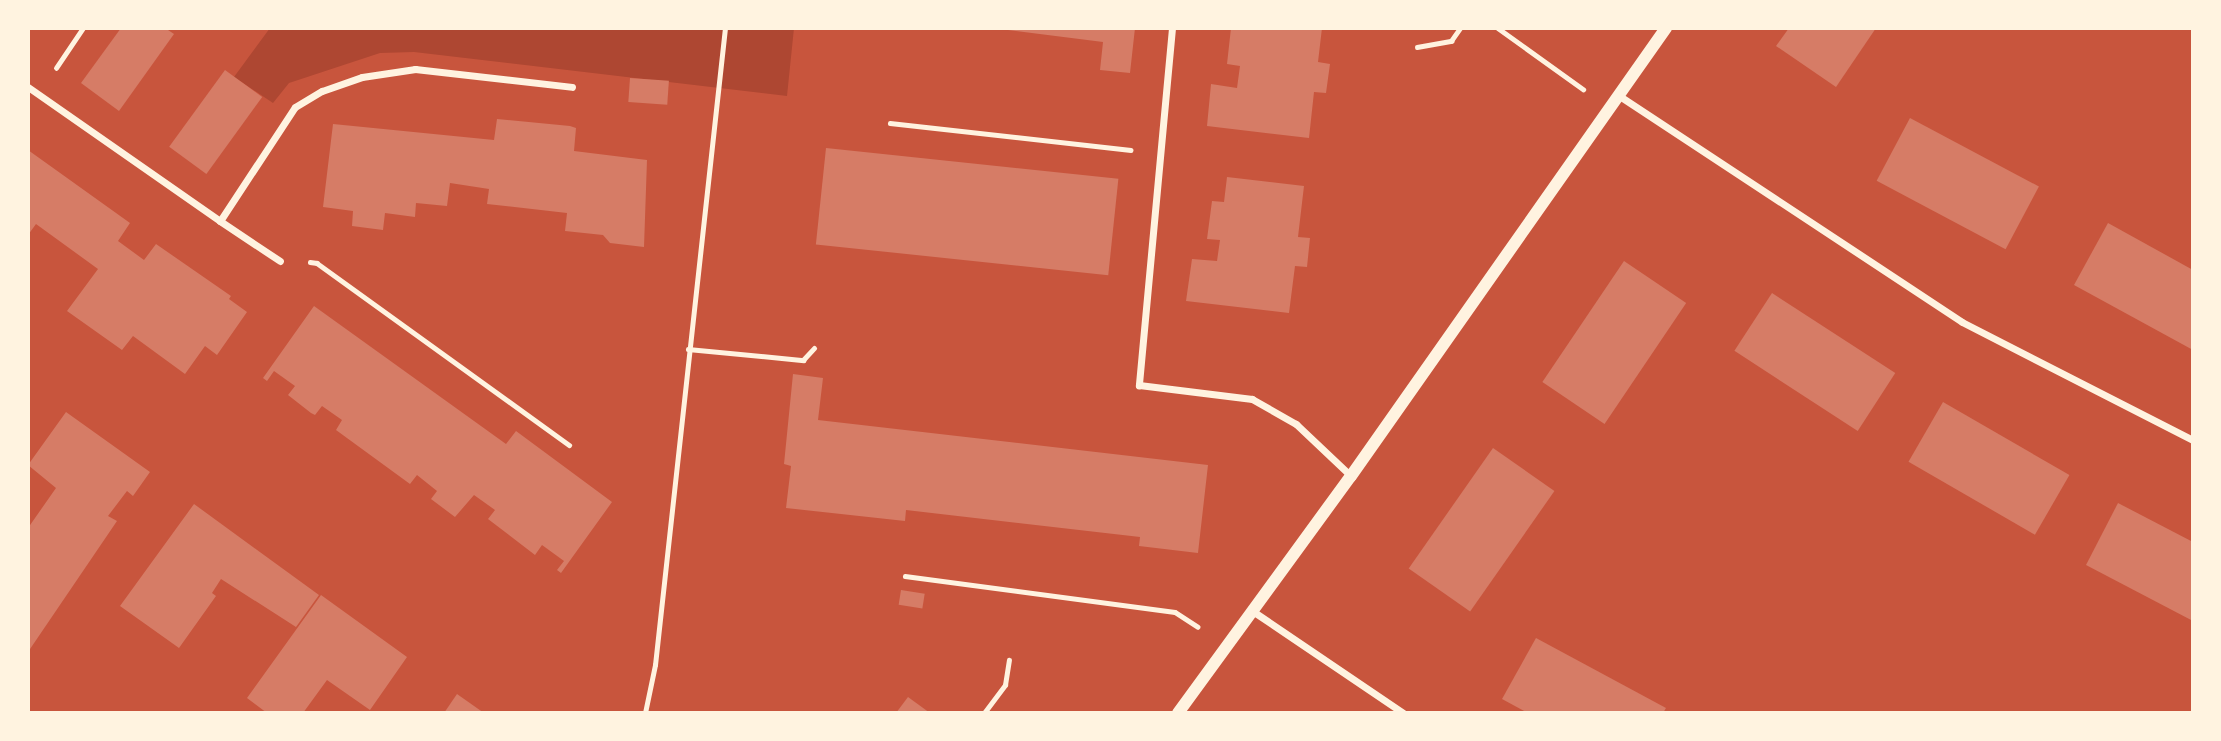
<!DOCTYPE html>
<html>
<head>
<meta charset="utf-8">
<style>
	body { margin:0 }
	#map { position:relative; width:2221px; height:741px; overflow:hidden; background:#c8553d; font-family:"Noto Sans",sans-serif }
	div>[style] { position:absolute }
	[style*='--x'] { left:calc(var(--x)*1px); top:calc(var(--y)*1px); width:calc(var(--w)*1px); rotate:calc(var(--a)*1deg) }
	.green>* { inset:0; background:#ae4732 }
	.building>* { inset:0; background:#d67c66; transform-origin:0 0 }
	.path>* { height:4.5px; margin:-2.25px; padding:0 2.25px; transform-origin:2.25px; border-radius:2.25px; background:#fff3e0 }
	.minor>* { height:7px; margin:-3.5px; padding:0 3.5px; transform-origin:3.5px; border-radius:3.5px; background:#fff3e0 }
	.tertiary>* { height:12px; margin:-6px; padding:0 6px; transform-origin:6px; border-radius:6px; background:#fff3e0 }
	span { translate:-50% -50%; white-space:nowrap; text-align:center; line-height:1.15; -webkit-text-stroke:7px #fff3e0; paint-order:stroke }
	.frame { position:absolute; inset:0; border:30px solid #fff3e0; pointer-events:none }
</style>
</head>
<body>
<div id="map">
	<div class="green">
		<i style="clip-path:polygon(270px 28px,794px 28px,787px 96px,414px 52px,380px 53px,289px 83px,273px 103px,234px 77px)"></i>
	</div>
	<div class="building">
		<i style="clip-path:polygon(121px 28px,165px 28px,174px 34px,119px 111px,81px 83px)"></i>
		<i style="clip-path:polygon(992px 28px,1135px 28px,1130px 73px,1100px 70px,1103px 42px)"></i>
		<i style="clip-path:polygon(1231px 28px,1322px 28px,1318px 62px,1330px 64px,1326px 93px,1314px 92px,1309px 138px,1207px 126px,1211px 84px,1237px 88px,1240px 66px,1227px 64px)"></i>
		<i style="clip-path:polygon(1789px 28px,1876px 28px,1836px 87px,1776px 46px)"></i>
		<i style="left:225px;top:70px;width:46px;height:95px;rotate:36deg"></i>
		<i style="left:630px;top:78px;width:39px;height:24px;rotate:4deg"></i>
		<i style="left:1910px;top:118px;width:146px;height:71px;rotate:28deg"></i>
		<i style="clip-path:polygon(497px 119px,570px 126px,576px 128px,574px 151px,647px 160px,644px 247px,610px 243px,603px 235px,565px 231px,567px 213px,487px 204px,489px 189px,450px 183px,447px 206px,416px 203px,415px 217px,385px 213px,383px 230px,352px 226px,353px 211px,323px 207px,333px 124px,494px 140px)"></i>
		<i style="left:826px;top:148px;width:294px;height:97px;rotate:6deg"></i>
		<i style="clip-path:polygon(28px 150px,130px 223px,118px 241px,144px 260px,156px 244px,231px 296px,229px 299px,247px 312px,217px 355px,205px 346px,185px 374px,133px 336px,122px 350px,67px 311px,98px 269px,36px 224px,28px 235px)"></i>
		<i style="clip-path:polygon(1227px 177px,1304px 186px,1298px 237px,1310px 238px,1307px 267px,1295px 266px,1289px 313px,1186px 301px,1192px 259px,1217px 261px,1220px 240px,1207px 239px,1212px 201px,1224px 202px)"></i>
		<i style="clip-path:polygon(2108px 223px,2193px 270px,2193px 350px,2074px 285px)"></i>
		<i style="left:1624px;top:261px;width:75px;height:146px;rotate:34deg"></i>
		<i style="left:1772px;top:293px;width:147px;height:69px;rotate:33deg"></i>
		<i style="clip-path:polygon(314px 306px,506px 444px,516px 431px,612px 502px,561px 573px,557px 570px,564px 561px,542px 545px,535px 555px,488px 519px,495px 510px,474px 495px,455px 517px,431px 499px,437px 491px,417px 475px,410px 484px,336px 430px,342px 420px,322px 406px,315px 415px,311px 413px,288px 395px,295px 386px,274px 371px,267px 381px,263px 378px)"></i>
		<i style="clip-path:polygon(793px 374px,823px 378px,818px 420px,1208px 465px,1198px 553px,1139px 546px,1140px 537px,906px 510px,905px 521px,786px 508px,791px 466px,784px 464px)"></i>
		<i style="left:1943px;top:402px;width:146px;height:69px;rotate:30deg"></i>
		<i style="clip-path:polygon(66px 412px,150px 472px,133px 496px,127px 491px,108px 516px,117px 521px,28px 652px,28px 528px,56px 488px,28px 465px)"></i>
		<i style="left:1493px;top:448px;width:75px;height:147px;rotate:35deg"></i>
		<i style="clip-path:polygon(2118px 503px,2193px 542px,2193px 621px,2086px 565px)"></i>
		<i style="clip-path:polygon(194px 504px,319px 595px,296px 627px,221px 579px,212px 593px,216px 596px,179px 648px,120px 606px)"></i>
		<i style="left:901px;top:590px;width:24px;height:15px;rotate:9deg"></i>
		<i style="clip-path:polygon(321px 595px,407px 657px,370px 710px,327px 680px,303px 713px,267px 713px,247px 698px)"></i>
		<i style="clip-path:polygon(1536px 638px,1666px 708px,1663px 713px,1528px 713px,1502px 699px)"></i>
		<i style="clip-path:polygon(457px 694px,484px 713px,444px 713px)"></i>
		<i style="clip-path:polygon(908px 697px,930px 713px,896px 713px)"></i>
	</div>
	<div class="path">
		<i style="--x:253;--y:28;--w:36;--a:0"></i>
		<i style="--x:1498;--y:28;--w:105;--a:35.7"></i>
		<i style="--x:1417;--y:47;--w:35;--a:-10"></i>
		<i style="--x:1451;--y:41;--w:16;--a:-55"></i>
		<i style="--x:56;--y:68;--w:48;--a:-56"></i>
		<i style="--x:890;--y:123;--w:242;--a:6.4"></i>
		<i style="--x:310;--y:262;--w:7;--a:8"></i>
		<i style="--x:317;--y:263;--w:311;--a:35.8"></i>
		<i style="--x:688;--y:349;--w:116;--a:5.5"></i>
		<i style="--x:803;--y:360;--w:16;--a:-47"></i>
		<i style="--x:905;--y:576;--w:272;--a:7.6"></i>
		<i style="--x:1175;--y:612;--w:27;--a:33"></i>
		<i style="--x:645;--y:713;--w:49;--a:-78.2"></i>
		<i style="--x:655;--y:665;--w:641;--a:-83.73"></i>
		<i style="--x:984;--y:713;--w:35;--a:-53"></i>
		<i style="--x:1005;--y:685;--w:25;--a:-81"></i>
	</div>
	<div class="minor">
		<i style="--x:1172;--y:28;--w:359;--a:95.3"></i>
		<i style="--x:1139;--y:385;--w:114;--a:7.1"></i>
		<i style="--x:1252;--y:399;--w:51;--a:29.6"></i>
		<i style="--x:1296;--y:424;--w:76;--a:43.4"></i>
		<i style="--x:28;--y:87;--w:234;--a:34.9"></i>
		<i style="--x:220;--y:221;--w:136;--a:-56.7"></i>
		<i style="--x:295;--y:107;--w:31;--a:-31"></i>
		<i style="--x:322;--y:91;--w:42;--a:-19.3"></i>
		<i style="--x:362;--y:77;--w:54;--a:-8.6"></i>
		<i style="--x:415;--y:69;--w:158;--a:6.5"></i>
		<i style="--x:1618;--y:95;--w:412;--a:33.4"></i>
		<i style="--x:1962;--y:322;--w:259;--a:27.1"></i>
		<i style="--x:220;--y:221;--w:72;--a:33.7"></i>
		<i style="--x:1254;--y:612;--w:180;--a:34.1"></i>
	</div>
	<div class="tertiary">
		<i style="--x:1178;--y:713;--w:293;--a:-53.9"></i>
		<i style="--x:1351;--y:476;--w:548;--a:-54.89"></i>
	</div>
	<div class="frame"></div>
</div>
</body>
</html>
